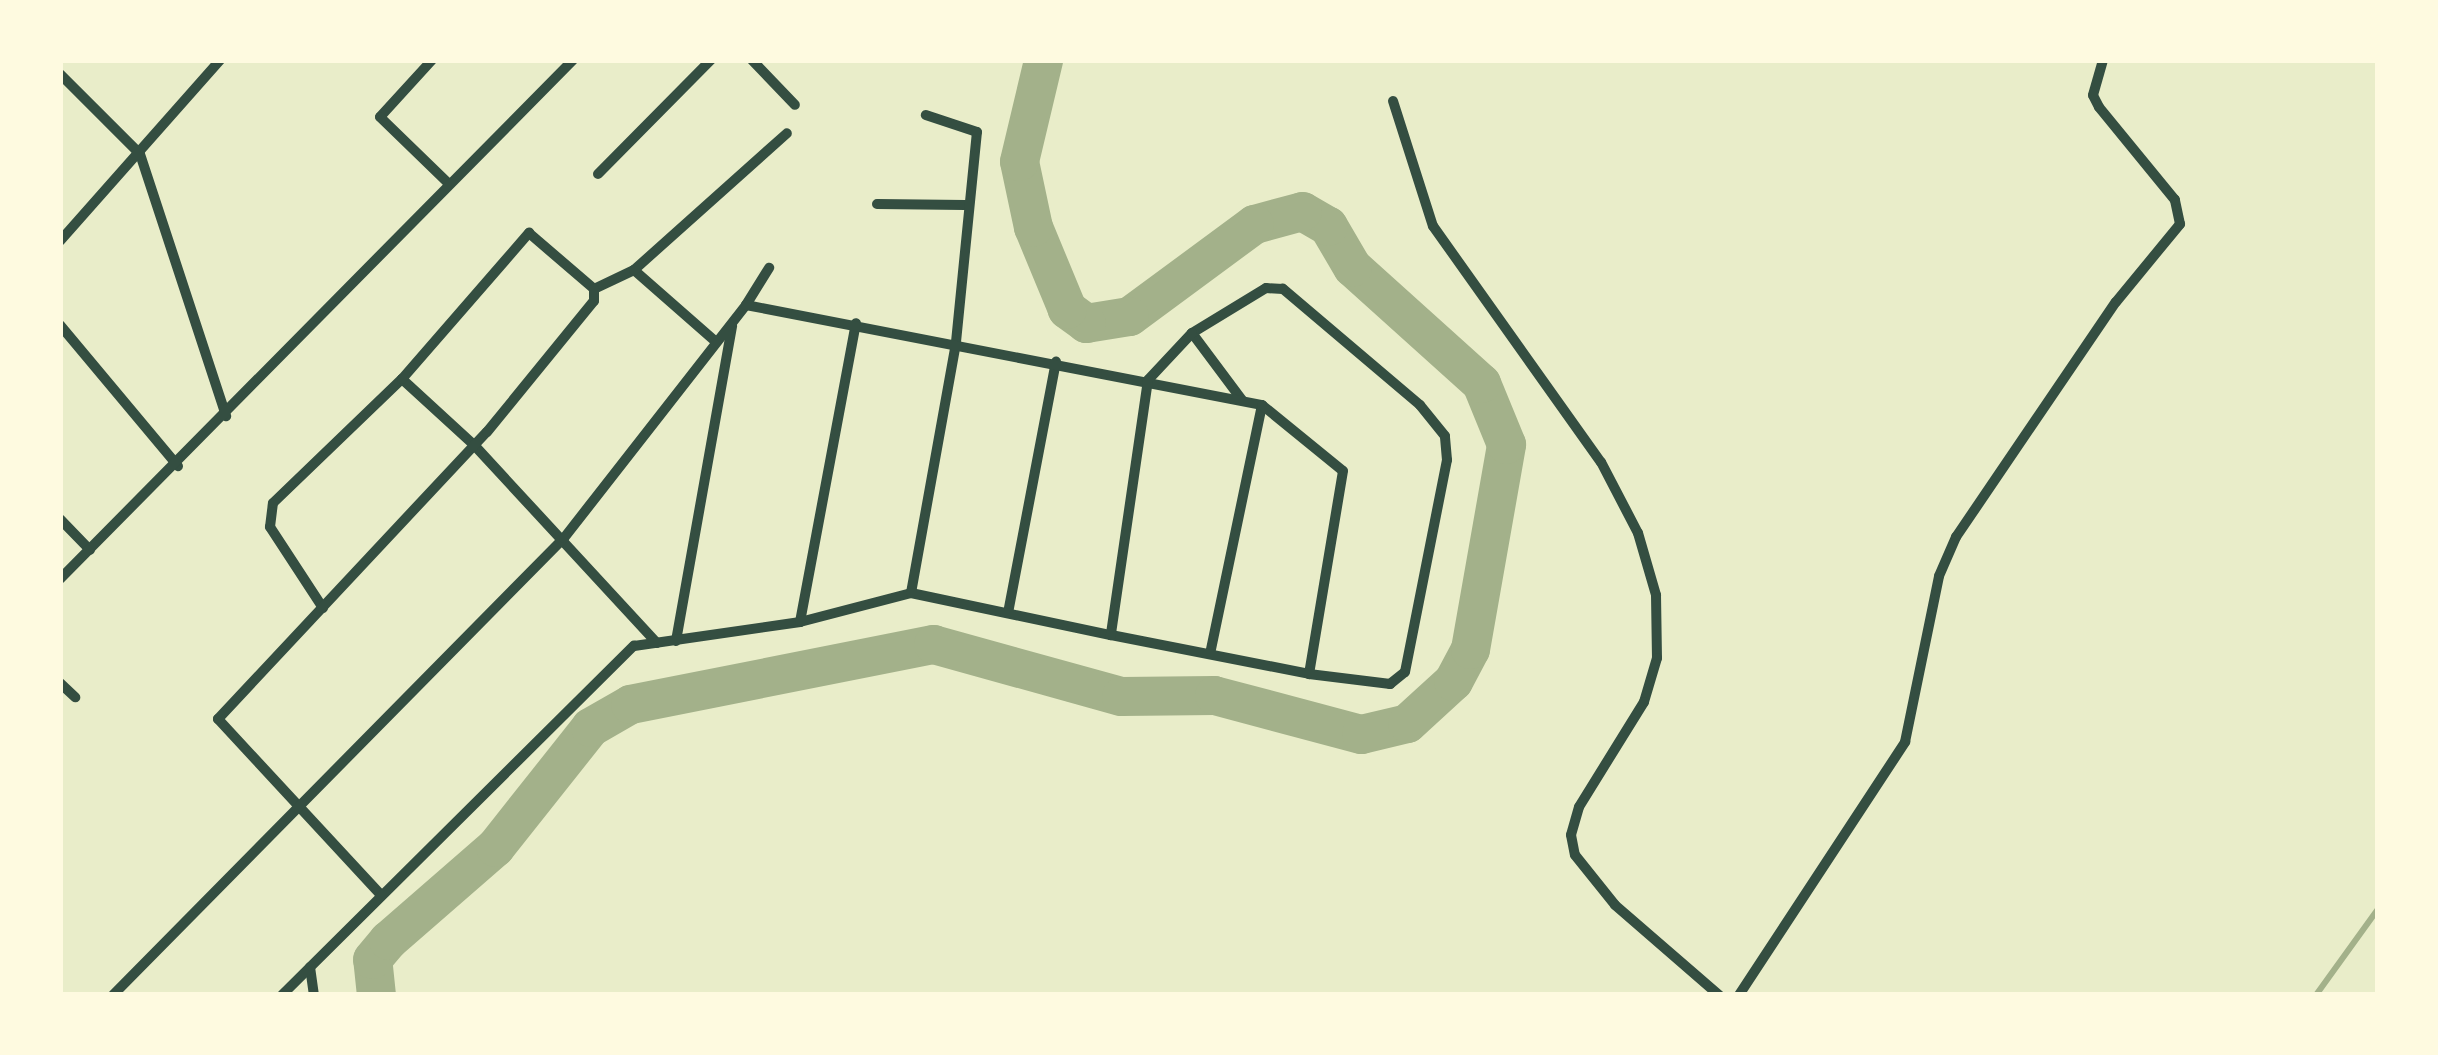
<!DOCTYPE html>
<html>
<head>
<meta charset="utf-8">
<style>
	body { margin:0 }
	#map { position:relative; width:2438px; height:1055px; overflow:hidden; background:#e9edc9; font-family:"Roboto Condensed",sans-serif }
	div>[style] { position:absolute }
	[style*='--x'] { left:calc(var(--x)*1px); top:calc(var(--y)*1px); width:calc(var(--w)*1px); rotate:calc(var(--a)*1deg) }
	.stream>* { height:6px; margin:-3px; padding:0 3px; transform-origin:3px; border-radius:3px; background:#a3b18a }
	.river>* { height:39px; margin:-19.5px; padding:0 19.5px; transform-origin:19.5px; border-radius:19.5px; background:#a3b18a }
	.minor>* { height:10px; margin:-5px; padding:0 5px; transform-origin:5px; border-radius:5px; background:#344e41 }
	span { translate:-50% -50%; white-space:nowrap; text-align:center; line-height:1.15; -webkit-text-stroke:12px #fefae0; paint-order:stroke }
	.frame { position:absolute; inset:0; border:63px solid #fefae0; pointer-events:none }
</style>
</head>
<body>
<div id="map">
	<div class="stream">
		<i style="--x:2316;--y:995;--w:106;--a:-54.2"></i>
	</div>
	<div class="river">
		<i style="--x:376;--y:995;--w:36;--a:-96"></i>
		<i style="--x:372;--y:959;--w:25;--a:-50"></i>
		<i style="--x:388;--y:940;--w:142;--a:-41"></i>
		<i style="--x:495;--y:847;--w:153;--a:-51.6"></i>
		<i style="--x:590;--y:727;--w:46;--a:-29.9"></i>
		<i style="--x:630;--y:704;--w:309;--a:-11.2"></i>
		<i style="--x:933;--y:644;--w:195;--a:15.5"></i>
		<i style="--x:1121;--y:696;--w:93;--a:-0.6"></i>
		<i style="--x:1214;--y:695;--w:152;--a:14.9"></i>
		<i style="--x:1361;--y:734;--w:47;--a:-13.4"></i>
		<i style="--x:1407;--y:723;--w:62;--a:-42.4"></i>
		<i style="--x:1453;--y:681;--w:36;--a:-62"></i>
		<i style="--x:1470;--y:649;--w:208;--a:-80"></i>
		<i style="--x:1506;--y:444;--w:66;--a:-112.3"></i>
		<i style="--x:1481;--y:383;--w:173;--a:-138"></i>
		<i style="--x:1352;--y:267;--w:48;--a:-120.3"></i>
		<i style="--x:1328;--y:226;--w:30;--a:-150"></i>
		<i style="--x:1302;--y:211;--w:50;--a:164.8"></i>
		<i style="--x:1254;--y:224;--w:155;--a:143.6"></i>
		<i style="--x:1129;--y:316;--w:44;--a:170.8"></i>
		<i style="--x:1086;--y:323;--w:24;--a:-144"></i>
		<i style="--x:1067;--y:309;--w:89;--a:-112.5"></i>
		<i style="--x:1033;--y:227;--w:67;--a:-102"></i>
		<i style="--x:1019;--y:161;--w:104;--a:-76.6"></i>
	</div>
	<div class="minor">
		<i style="--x:432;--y:60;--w:77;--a:132.4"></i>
		<i style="--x:380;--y:117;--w:93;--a:44.1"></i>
		<i style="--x:752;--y:60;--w:62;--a:46.3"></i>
		<i style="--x:60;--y:74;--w:113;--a:45"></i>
		<i style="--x:140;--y:154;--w:276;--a:71.8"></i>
		<i style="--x:1393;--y:101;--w:131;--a:72.3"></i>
		<i style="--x:1433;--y:226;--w:290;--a:54.6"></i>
		<i style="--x:1601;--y:462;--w:80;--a:62.5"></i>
		<i style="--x:1638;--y:533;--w:65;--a:73.8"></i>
		<i style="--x:1656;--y:595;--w:63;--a:89.1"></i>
		<i style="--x:1657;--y:658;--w:46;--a:106.5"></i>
		<i style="--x:1644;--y:702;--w:123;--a:121.8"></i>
		<i style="--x:1579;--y:807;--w:29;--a:106"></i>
		<i style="--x:1571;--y:835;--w:20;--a:79"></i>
		<i style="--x:1575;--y:855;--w:64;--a:51.3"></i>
		<i style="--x:1615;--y:905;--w:138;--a:40.9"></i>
		<i style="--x:598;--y:174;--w:161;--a:-45.3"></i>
		<i style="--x:877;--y:204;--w:88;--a:0.7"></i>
		<i style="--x:60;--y:241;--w:242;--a:-48.5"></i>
		<i style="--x:634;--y:270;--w:108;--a:41.2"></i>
		<i style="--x:594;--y:289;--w:44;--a:-25.4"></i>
		<i style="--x:634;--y:270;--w:205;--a:-41.8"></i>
		<i style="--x:746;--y:305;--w:44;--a:-58.1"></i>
		<i style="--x:60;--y:325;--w:184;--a:50.1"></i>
		<i style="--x:1192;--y:333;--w:84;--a:53.3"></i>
		<i style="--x:402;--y:379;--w:99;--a:42.5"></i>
		<i style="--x:475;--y:446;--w:268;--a:47.3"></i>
		<i style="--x:60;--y:519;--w:43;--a:45.9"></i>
		<i style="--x:60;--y:579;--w:730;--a:-45.33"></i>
		<i style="--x:911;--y:593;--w:255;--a:-79.8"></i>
		<i style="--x:956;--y:342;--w:211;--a:-84.3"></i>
		<i style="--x:977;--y:132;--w:54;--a:-161.6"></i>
		<i style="--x:323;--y:608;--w:97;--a:-123.2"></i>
		<i style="--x:270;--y:527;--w:24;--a:-83"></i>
		<i style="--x:273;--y:503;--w:179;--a:-43.9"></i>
		<i style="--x:402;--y:379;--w:194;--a:-49"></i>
		<i style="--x:529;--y:233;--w:86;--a:40.7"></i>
		<i style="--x:1008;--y:613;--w:256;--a:-79.2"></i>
		<i style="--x:800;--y:622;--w:304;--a:-79.4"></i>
		<i style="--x:676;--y:641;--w:320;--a:-79.9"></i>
		<i style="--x:1210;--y:654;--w:254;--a:-78.2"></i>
		<i style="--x:60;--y:683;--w:21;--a:43"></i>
		<i style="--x:381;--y:895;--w:240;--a:-132.8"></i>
		<i style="--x:218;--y:719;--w:393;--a:-46.9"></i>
		<i style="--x:487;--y:432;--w:169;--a:-50.8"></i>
		<i style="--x:594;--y:301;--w:12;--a:-90"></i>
		<i style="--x:310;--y:967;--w:28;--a:82"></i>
		<i style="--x:113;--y:995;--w:642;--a:-45.38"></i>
		<i style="--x:564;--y:538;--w:296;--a:-52"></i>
		<i style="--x:746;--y:305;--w:526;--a:10.97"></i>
		<i style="--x:1262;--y:405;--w:104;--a:39.2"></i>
		<i style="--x:1343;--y:471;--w:206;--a:99.5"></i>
		<i style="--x:282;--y:995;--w:496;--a:-44.8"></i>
		<i style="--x:634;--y:646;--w:168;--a:-8.2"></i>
		<i style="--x:800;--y:622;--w:115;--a:-14.6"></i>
		<i style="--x:911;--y:593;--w:204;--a:11.9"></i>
		<i style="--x:1111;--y:635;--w:202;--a:11.1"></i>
		<i style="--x:1309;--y:674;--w:82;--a:7"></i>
		<i style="--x:1390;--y:684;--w:19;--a:-39"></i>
		<i style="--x:1405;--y:672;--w:216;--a:-78.8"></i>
		<i style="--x:1447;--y:460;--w:24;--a:-95"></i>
		<i style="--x:1445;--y:436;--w:40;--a:-129"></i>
		<i style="--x:1420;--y:405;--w:180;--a:-139.7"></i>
		<i style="--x:1283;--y:289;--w:17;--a:-177"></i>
		<i style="--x:1266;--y:288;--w:87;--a:148.7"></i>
		<i style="--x:1192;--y:333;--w:64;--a:133.1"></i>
		<i style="--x:1148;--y:380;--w:258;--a:98.3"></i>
		<i style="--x:1739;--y:995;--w:303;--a:-56.7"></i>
		<i style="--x:1905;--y:742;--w:169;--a:-78.4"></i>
		<i style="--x:1939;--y:576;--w:43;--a:-66.4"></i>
		<i style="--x:1956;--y:537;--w:284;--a:-55.8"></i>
		<i style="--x:2116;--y:302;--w:101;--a:-50.6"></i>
		<i style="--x:2180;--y:224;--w:25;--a:-102"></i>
		<i style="--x:2175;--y:200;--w:120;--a:-129.3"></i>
		<i style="--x:2099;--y:107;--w:13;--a:-117"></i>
		<i style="--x:2093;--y:95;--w:36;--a:-74"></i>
	</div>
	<div class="frame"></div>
</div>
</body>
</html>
